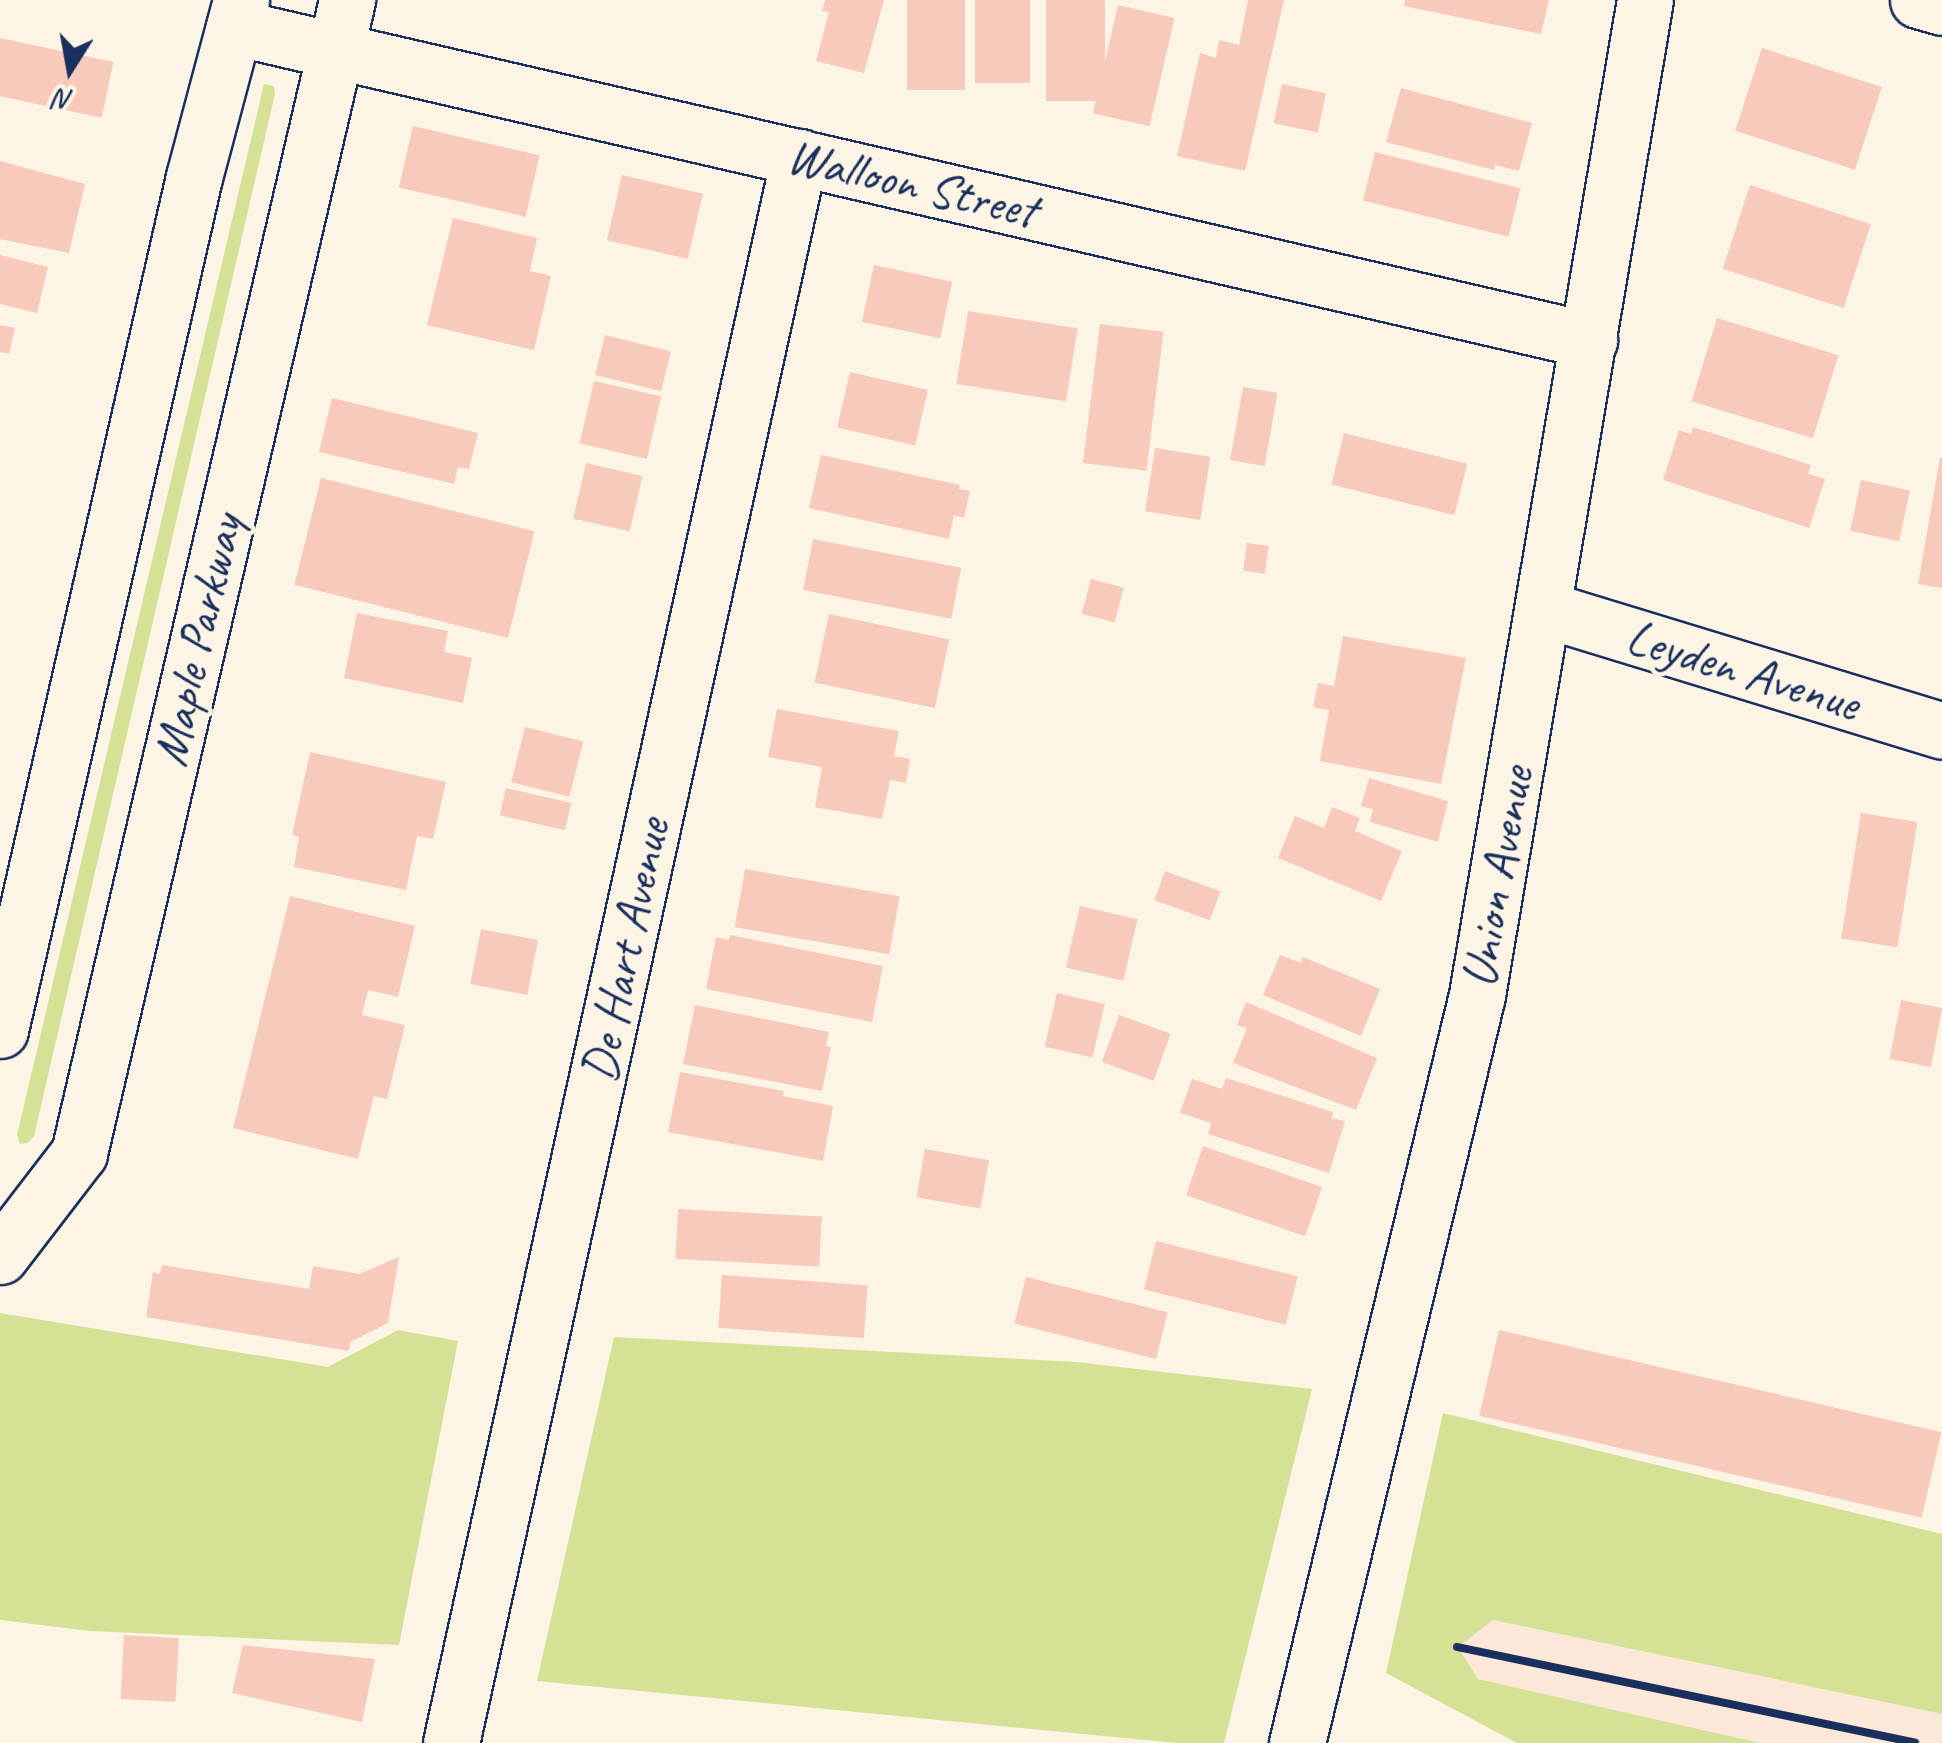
<!DOCTYPE html>
<html>
<head>
<meta charset="utf-8">
<style>
	body { margin:0 }
	#map { position:relative; width:1942px; height:1743px; overflow:hidden; background:#fcf5e5; font-family:Caveat,sans-serif }
	div>[style] { position:absolute }
	[style*='--x'] { left:calc(var(--x)*1px); top:calc(var(--y)*1px); width:calc(var(--w)*1px); rotate:calc(var(--a)*1deg) }
	.built>* { inset:0; background:#fbe8d8 }
	.green>* { inset:0; background:#d5e296 }
	.building>* { inset:0; background:#f8cabb; transform-origin:0 0 }
	.roads { filter:drop-shadow(2px 0 #1b2f5e) drop-shadow(-2px 0 #1b2f5e) drop-shadow(0 2px #1b2f5e) drop-shadow(0 -2px #1b2f5e) }
	.minor>* { height:55px; margin:-27.5px; padding:0 27.5px; transform-origin:27.5px; border-radius:27.5px; background:#fcf5e5 }
	.rail>* { height:8px; margin:-4px; padding:0 4px; transform-origin:4px; border-radius:4px; background:#1b2f5e }
	span { translate:-50% -50%; white-space:nowrap; text-align:center; line-height:1.15; -webkit-text-stroke:9px #fcf5e5; paint-order:stroke }
	.street-label { font-size:50px; color:#1b2f5e }
	.north { position:absolute; left:20px; top:20px; width:100px; height:100px; -webkit-text-stroke:8px #fcf5e5; paint-order:stroke; rotate:191deg; font-size:28px; font-weight:700; line-height:40px; text-align:center; color:#1b2f5e }
	.north::after { content:''; display:block; margin:auto; width:35px; height:45px; background:#1b2f5e; clip-path:polygon(50% 0,100% 100%,50% 72%,0 100%) }
</style>
</head>
<body>
<div id="map">
	<div class="built">
		<i style="clip-path:polygon(1492px 1620px,1942px 1714px,1942px 1743px,1760px 1743px,1478px 1679px,1457px 1647px)"></i>
	</div>
	<div class="green">
		<i style="clip-path:polygon(264px 84px,274px 86px,275px 94px,34px 1136px,28px 1143px,20px 1144px,17px 1135px)"></i>
		<i style="clip-path:polygon(0 1313px,328px 1367px,398px 1330px,458px 1341px,399px 1645px,90px 1631px,0 1620px)"></i>
		<i style="clip-path:polygon(614px 1337px,1076px 1362px,1312px 1389px,1224px 1743px,1176px 1743px,537px 1681px)"></i>
		<i style="clip-path:polygon(1443px 1413px,1942px 1534px,1942px 1714px,1493px 1620px,1458px 1647px,1478px 1679px,1760px 1743px,1517px 1743px,1386px 1673px)"></i>
	</div>
	<div class="building">
		<i style="clip-path:polygon(825px 0,884px 0,864px 73px,816px 61px,829px 12px,822px 11px)"></i>
		<i style="left:907px;top:0;width:58px;height:90px"></i>
		<i style="left:975px;top:0;width:55px;height:83px"></i>
		<i style="left:1046px;top:0;width:59px;height:101px"></i>
		<i style="clip-path:polygon(1248px 0,1284px 0,1245px 171px,1177px 156px,1200px 53px,1216px 58px,1219px 40px,1239px 45px)"></i>
		<i style="clip-path:polygon(1405px 0,1549px 0,1541px 34px,1404px 6px)"></i>
		<i style="left:1118px;top:5px;width:58px;height:111px;rotate:13deg"></i>
		<i style="left:0;top:38px;width:116px;height:57px;rotate:12deg"></i>
		<i style="left:1762px;top:48px;width:126px;height:87px;rotate:18deg"></i>
		<i style="left:1282px;top:84px;width:45px;height:40px;rotate:12deg"></i>
		<i style="clip-path:polygon(1401px 88px,1532px 123px,1519px 171px,1495px 165px,1494px 170px,1386px 142px)"></i>
		<i style="left:413px;top:126px;width:130px;height:63px;rotate:13deg"></i>
		<i style="left:1375px;top:152px;width:150px;height:50px;rotate:14deg"></i>
		<i style="clip-path:polygon(0 161px,85px 184px,69px 253px,0 239px)"></i>
		<i style="left:622px;top:175px;width:83px;height:67px;rotate:13deg"></i>
		<i style="left:1750px;top:185px;width:127px;height:88px;rotate:18deg"></i>
		<i style="clip-path:polygon(453px 218px,537px 238px,530px 271px,551px 276px,534px 350px,427px 325px)"></i>
		<i style="clip-path:polygon(0 255px,48px 267px,37px 313px,0 304px)"></i>
		<i style="left:874px;top:265px;width:80px;height:58px;rotate:12deg"></i>
		<i style="left:968px;top:311px;width:111px;height:74px;rotate:9deg"></i>
		<i style="left:1717px;top:318px;width:127px;height:87px;rotate:17deg"></i>
		<i style="left:1100px;top:324px;width:64px;height:140px;rotate:7deg"></i>
		<i style="clip-path:polygon(0 325px,15px 328px,9px 354px,0 352px)"></i>
		<i style="left:605px;top:335px;width:68px;height:41px;rotate:14deg"></i>
		<i style="left:850px;top:372px;width:80px;height:57px;rotate:13deg"></i>
		<i style="left:594px;top:381px;width:69px;height:64px;rotate:13deg"></i>
		<i style="left:1243px;top:387px;width:35px;height:74px;rotate:10deg"></i>
		<i style="clip-path:polygon(332px 398px,478px 433px,469px 469px,458px 467px,454px 484px,319px 452px)"></i>
		<i style="clip-path:polygon(1693px 427px,1811px 465px,1808px 474px,1825px 479px,1809px 528px,1663px 480px,1679px 430px,1691px 434px)"></i>
		<i style="left:1344px;top:433px;width:127px;height:53px;rotate:14deg"></i>
		<i style="left:1155px;top:448px;width:56px;height:64px;rotate:9deg"></i>
		<i style="clip-path:polygon(821px 455px,960px 485px,959px 489px,970px 491px,964px 518px,954px 515px,949px 539px,809px 508px)"></i>
		<i style="clip-path:polygon(1940px 458px,1942px 458px,1942px 588px,1918px 584px)"></i>
		<i style="left:586px;top:463px;width:58px;height:57px;rotate:13deg"></i>
		<i style="left:321px;top:478px;width:220px;height:110px;rotate:14deg"></i>
		<i style="left:1861px;top:480px;width:50px;height:52px;rotate:12deg"></i>
		<i style="left:813px;top:539px;width:151px;height:52px;rotate:11deg"></i>
		<i style="left:1247px;top:543px;width:22px;height:28px;rotate:8deg"></i>
		<i style="left:1091px;top:579px;width:34px;height:36px;rotate:15deg"></i>
		<i style="clip-path:polygon(357px 613px,448px 631px,444px 652px,472px 658px,463px 703px,344px 678px)"></i>
		<i style="left:829px;top:614px;width:123px;height:70px;rotate:12deg"></i>
		<i style="clip-path:polygon(1343px 636px,1466px 658px,1441px 784px,1320px 761px,1329px 710px,1313px 707px,1318px 683px,1334px 686px)"></i>
		<i style="clip-path:polygon(777px 709px,899px 731px,894px 756px,910px 759px,906px 783px,890px 780px,882px 819px,815px 807px,822px 767px,768px 757px)"></i>
		<i style="left:525px;top:727px;width:60px;height:57px;rotate:14deg"></i>
		<i style="clip-path:polygon(310px 752px,446px 782px,433px 839px,417px 836px,406px 890px,294px 867px,299px 837px,292px 835px)"></i>
		<i style="clip-path:polygon(1369px 778px,1448px 801px,1438px 842px,1370px 822px,1373px 809px,1361px 806px)"></i>
		<i style="left:506px;top:788px;width:67px;height:28px;rotate:13deg"></i>
		<i style="clip-path:polygon(1332px 807px,1360px 818px,1355px 831px,1402px 851px,1381px 901px,1278px 858px,1295px 816px,1324px 828px)"></i>
		<i style="left:1861px;top:813px;width:57px;height:127px;rotate:9deg"></i>
		<i style="left:745px;top:869px;width:157px;height:59px;rotate:10deg"></i>
		<i style="left:1165px;top:871px;width:59px;height:31px;rotate:20deg"></i>
		<i style="clip-path:polygon(290px 896px,415px 926px,398px 997px,368px 990px,362px 1015px,405px 1025px,387px 1099px,374px 1096px,358px 1159px,233px 1128px)"></i>
		<i style="left:1080px;top:906px;width:59px;height:63px;rotate:13deg"></i>
		<i style="left:481px;top:929px;width:58px;height:56px;rotate:11deg"></i>
		<i style="clip-path:polygon(730px 935px,883px 966px,872px 1022px,706px 989px,716px 937px,729px 940px)"></i>
		<i style="clip-path:polygon(1280px 955px,1301px 963px,1303px 957px,1380px 989px,1361px 1036px,1263px 995px)"></i>
		<i style="left:1057px;top:993px;width:49px;height:55px;rotate:13deg"></i>
		<i style="left:1901px;top:1000px;width:42px;height:60px;rotate:11deg"></i>
		<i style="clip-path:polygon(1246px 1002px,1377px 1058px,1356px 1110px,1233px 1063px,1247px 1028px,1237px 1025px)"></i>
		<i style="clip-path:polygon(695px 1005px,829px 1032px,826px 1046px,831px 1047px,822px 1091px,683px 1064px)"></i>
		<i style="left:1119px;top:1015px;width:55px;height:50px;rotate:20deg"></i>
		<i style="clip-path:polygon(680px 1072px,784px 1091px,783px 1096px,833px 1106px,823px 1161px,668px 1132px)"></i>
		<i style="clip-path:polygon(1226px 1078px,1333px 1112px,1332px 1118px,1345px 1121px,1329px 1173px,1208px 1134px,1211px 1123px,1180px 1113px,1192px 1079px,1222px 1089px)"></i>
		<i style="left:1203px;top:1146px;width:126px;height:52px;rotate:19deg"></i>
		<i style="left:925px;top:1149px;width:65px;height:49px;rotate:10deg"></i>
		<i style="left:678px;top:1209px;width:144px;height:50px;rotate:3deg"></i>
		<i style="left:1156px;top:1241px;width:146px;height:50px;rotate:14deg"></i>
		<i style="clip-path:polygon(399px 1257px,388px 1323px,350px 1342px,349px 1351px,146px 1317px,153px 1272px,160px 1274px,162px 1265px,309px 1289px,313px 1266px,359px 1274px)"></i>
		<i style="left:722px;top:1275px;width:146px;height:53px;rotate:4deg"></i>
		<i style="left:1026px;top:1277px;width:146px;height:48px;rotate:14deg"></i>
		<i style="left:1499px;top:1330px;width:454px;height:88px;rotate:13deg"></i>
		<i style="left:124px;top:1635px;width:55px;height:64px;rotate:3deg"></i>
		<i style="clip-path:polygon(243px 1645px,375px 1659px,362px 1722px,232px 1693px)"></i>
	</div>
	<div class="roads">
		<div class="minor">
			<i style="--x:1918;--y:0;--w:25;--a:16"></i>
			<i style="--x:234;--y:27;--w:1391;--a:13.01"></i>
			<i style="--x:1544;--y:609;--w:416;--a:17"></i>
			<i style="--x:0;--y:1030;--w:875;--a:-77.19"></i>
			<i style="--x:194;--y:177;--w:183;--a:-75.1"></i>
			<i style="--x:0;--y:1256;--w:130;--a:-52.5"></i>
			<i style="--x:79;--y:1153;--w:1184;--a:-76.91"></i>
			<i style="--x:451;--y:1743;--w:1624;--a:-77.62"></i>
			<i style="--x:1297;--y:1743;--w:769;--a:-76.47"></i>
			<i style="--x:1477;--y:995;--w:1009;--a:-80.42"></i>
		</div>
	</div>
	<div class="rail">
		<i style="--x:1457;--y:1647;--w:468;--a:11.8"></i>
	</div>
	<div class="street-label">
		<span style="left:912px;top:183px;rotate:13deg">Walloon Street</span>
		<span style="left:197px;top:640px;rotate:-77deg">Maple Parkway</span>
		<span style="left:1743px;top:670px;rotate:17deg">Leyden Avenue</span>
		<span style="left:1497px;top:877px;rotate:-80deg">Union Avenue</span>
		<span style="left:625px;top:950px;rotate:-78deg">De Hart Avenue</span>
	</div>
	<div class="north">N</div>
</div>
</body>
</html>
